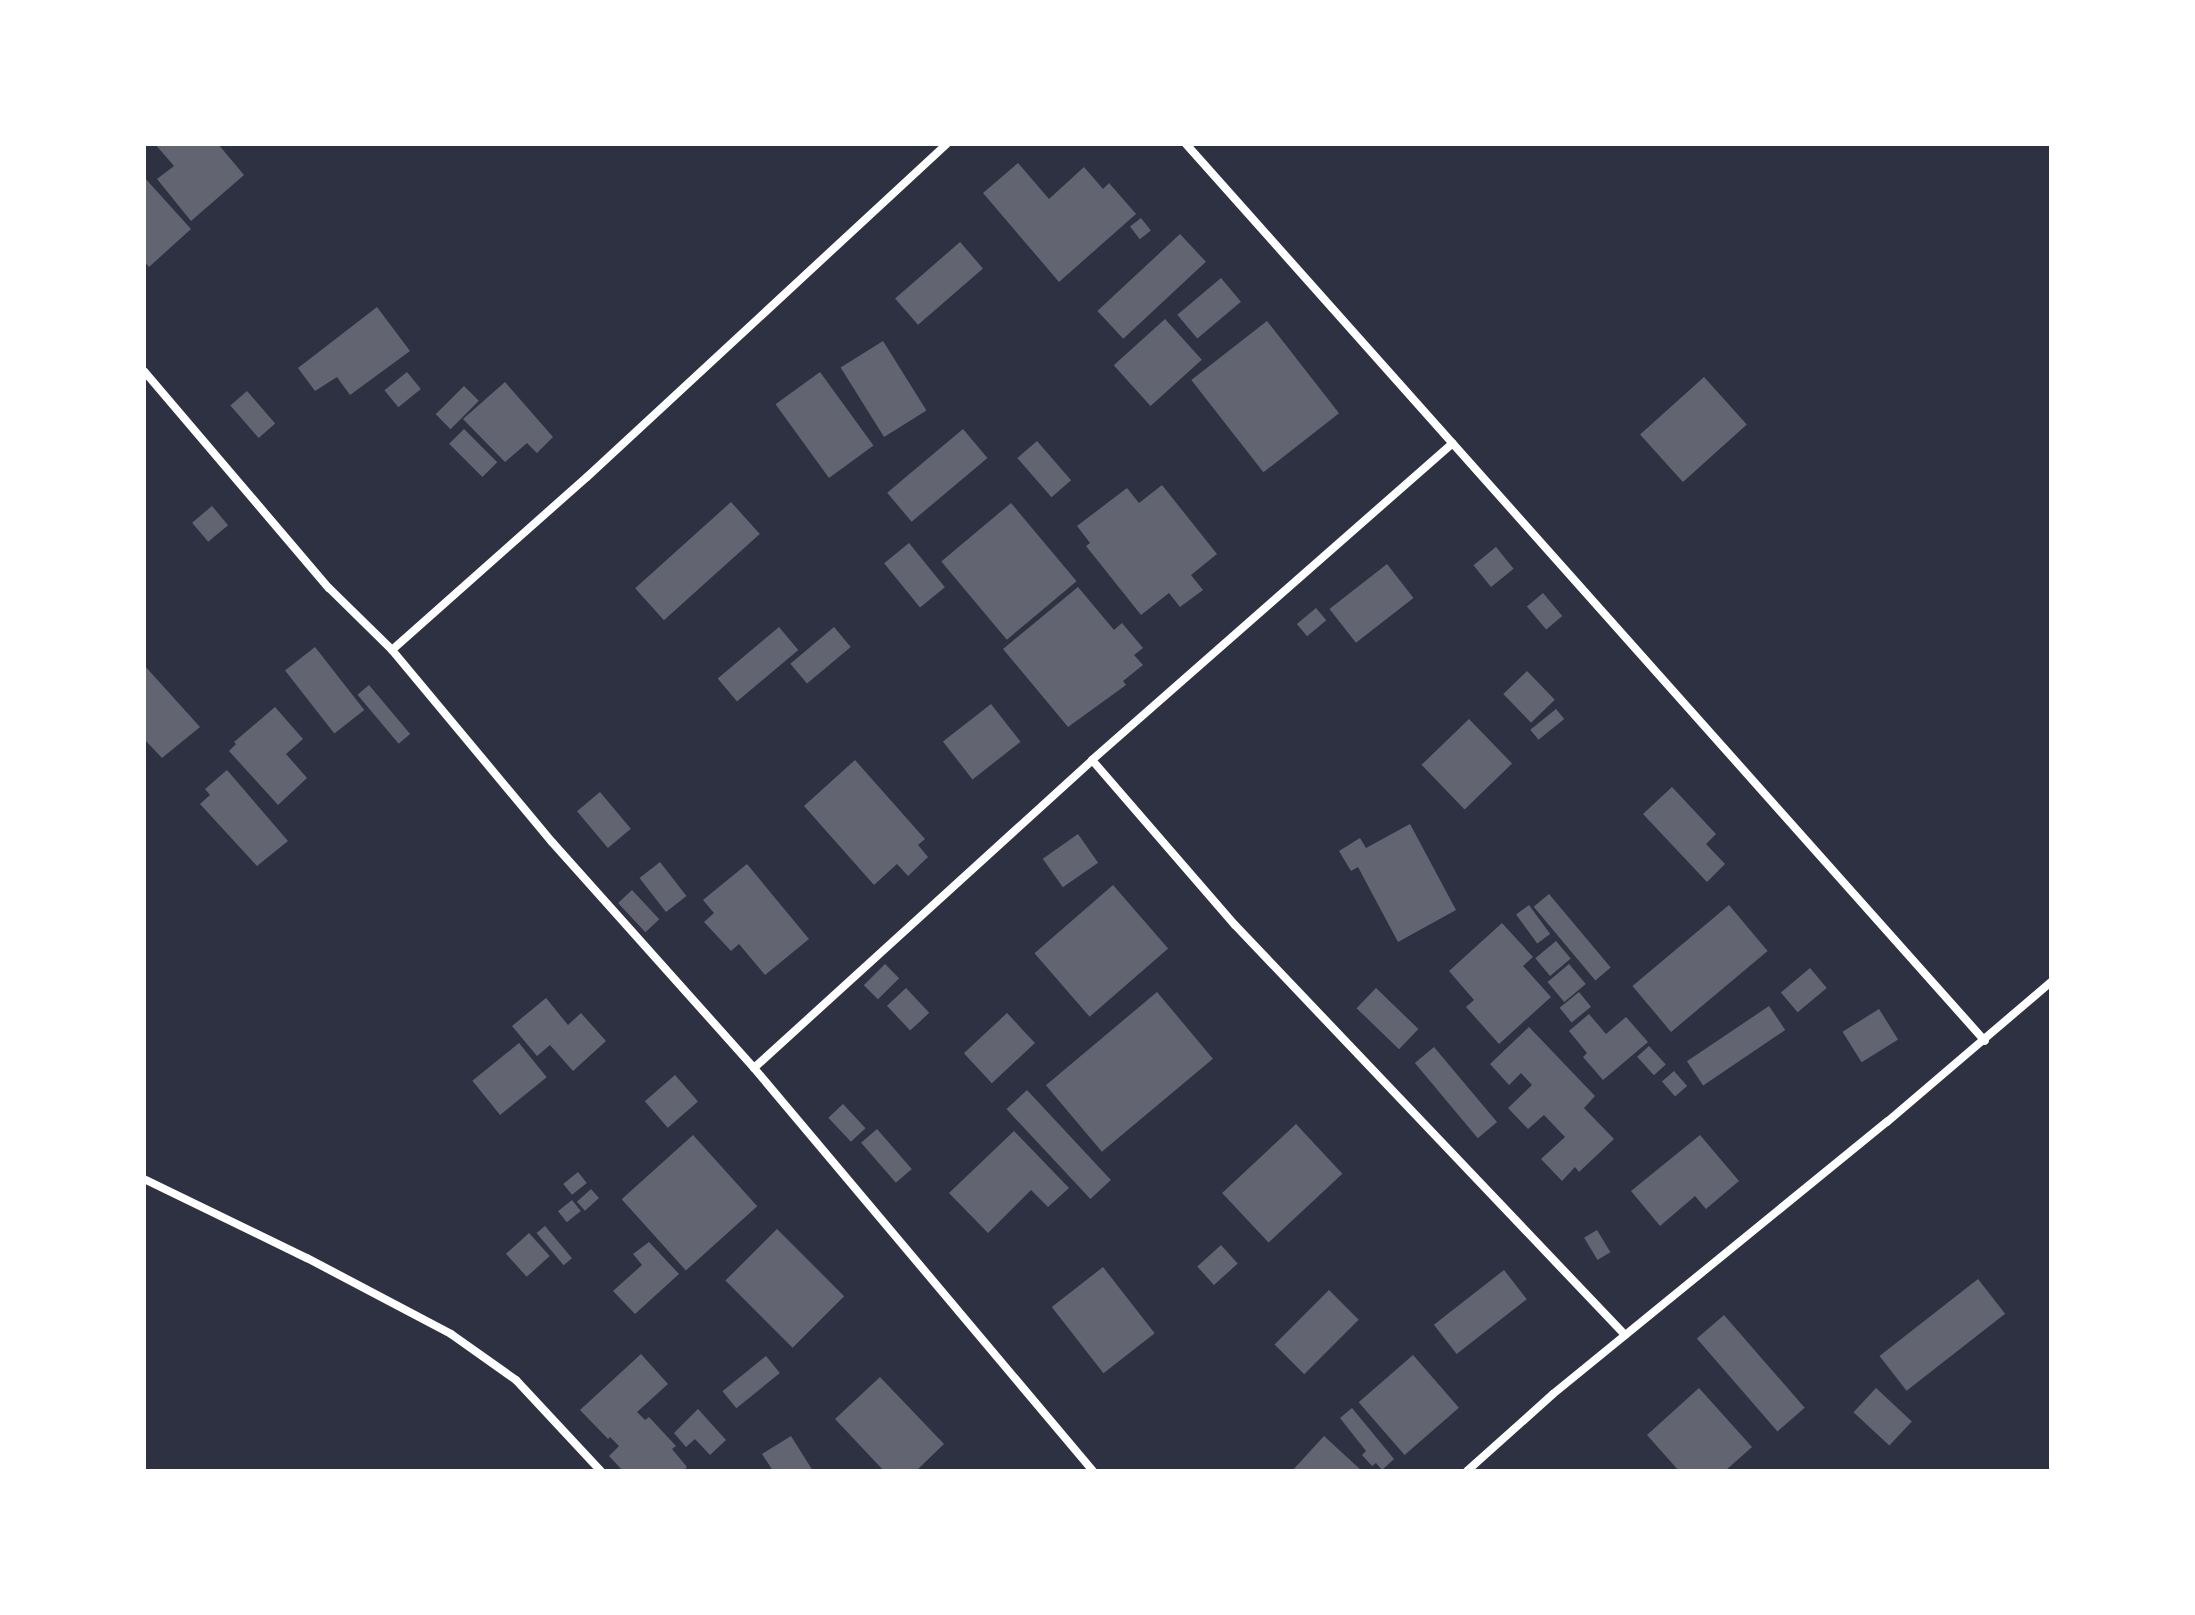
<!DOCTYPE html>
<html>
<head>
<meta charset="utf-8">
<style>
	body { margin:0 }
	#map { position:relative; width:2195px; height:1615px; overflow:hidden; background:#2d3142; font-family:Helvetica,sans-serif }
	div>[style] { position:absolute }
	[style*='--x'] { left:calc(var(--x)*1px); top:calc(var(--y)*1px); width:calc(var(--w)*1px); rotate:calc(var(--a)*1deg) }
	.building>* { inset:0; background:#626471; transform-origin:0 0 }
	.minor>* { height:8px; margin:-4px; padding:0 4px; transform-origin:4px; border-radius:4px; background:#fff }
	span { translate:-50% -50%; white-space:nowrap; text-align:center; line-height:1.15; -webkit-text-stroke:7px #fff; paint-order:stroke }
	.frame { position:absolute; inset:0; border:146px solid #fff; pointer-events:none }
</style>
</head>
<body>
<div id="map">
	<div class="building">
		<i style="clip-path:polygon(155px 144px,218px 144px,244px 175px,191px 221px,157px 179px,174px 166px)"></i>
		<i style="clip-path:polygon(1018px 163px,1049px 199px,1084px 167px,1103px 189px,1109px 183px,1136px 214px,1059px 282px,983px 193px)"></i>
		<i style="clip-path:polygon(144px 177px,191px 229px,149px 267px,144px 261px)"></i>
		<i style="left:1141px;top:218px;width:16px;height:14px;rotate:52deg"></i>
		<i style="left:1180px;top:234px;width:38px;height:113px;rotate:47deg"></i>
		<i style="left:960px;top:242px;width:35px;height:86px;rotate:49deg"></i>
		<i style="left:1221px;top:278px;width:31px;height:57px;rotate:50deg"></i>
		<i style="clip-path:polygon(377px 307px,410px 351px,350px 395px,337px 377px,315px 391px,298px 368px)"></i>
		<i style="left:1165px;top:319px;width:55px;height:69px;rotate:48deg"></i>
		<i style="left:1267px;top:321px;width:117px;height:96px;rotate:52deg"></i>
		<i style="left:883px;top:341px;width:82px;height:50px;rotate:58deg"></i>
		<i style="left:407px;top:372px;width:22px;height:29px;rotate:51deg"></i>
		<i style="left:820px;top:372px;width:91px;height:55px;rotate:54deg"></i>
		<i style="left:1704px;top:377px;width:64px;height:86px;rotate:48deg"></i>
		<i style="clip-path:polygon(505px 382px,553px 437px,537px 453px,527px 443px,505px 462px,463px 419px)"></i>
		<i style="left:464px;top:386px;width:21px;height:40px;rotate:45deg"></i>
		<i style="left:247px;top:391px;width:43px;height:22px;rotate:49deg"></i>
		<i style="left:464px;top:429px;width:47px;height:21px;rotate:45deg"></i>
		<i style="left:963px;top:429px;width:38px;height:99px;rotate:50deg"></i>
		<i style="left:1037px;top:441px;width:52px;height:26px;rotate:49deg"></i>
		<i style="clip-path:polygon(1162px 485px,1217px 554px,1191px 575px,1203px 590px,1180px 607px,1169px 593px,1141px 615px,1086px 546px,1090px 543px,1077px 526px,1127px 488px,1139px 503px)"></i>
		<i style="left:731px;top:502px;width:43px;height:129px;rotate:48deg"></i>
		<i style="left:1011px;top:503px;width:102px;height:91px;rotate:50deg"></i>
		<i style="left:212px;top:506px;width:25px;height:26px;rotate:50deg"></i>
		<i style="left:909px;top:543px;width:57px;height:32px;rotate:51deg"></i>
		<i style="left:1496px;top:547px;width:28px;height:29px;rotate:51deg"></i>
		<i style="left:1387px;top:564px;width:43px;height:73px;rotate:52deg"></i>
		<i style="clip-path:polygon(1078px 587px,1114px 630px,1122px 623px,1143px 648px,1134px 655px,1143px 665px,1123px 681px,1126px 685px,1068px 727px,1003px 649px)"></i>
		<i style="left:1543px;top:593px;width:30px;height:21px;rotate:50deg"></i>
		<i style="left:1316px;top:608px;width:16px;height:25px;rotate:50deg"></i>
		<i style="left:779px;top:627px;width:30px;height:80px;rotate:50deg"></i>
		<i style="left:834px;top:627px;width:26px;height:57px;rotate:50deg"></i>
		<i style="left:315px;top:647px;width:80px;height:38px;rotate:52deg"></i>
		<i style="clip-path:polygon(144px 665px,200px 727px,162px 758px,144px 739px)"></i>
		<i style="left:1527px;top:671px;width:40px;height:33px;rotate:46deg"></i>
		<i style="left:369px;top:685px;width:64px;height:15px;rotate:50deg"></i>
		<i style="left:991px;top:704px;width:48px;height:61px;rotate:52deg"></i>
		<i style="clip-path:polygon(275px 707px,303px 739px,286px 754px,307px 778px,278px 805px,229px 751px,236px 744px,234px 742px)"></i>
		<i style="left:1556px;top:709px;width:13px;height:33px;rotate:51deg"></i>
		<i style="left:1469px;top:719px;width:62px;height:66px;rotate:46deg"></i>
		<i style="clip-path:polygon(855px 760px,925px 839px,918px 845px,928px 857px,908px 876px,897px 864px,874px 885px,804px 806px)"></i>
		<i style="clip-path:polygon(227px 770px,288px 841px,257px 866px,200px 804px,210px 795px,205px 789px)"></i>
		<i style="clip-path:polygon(1672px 787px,1716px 834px,1706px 844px,1725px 864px,1707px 882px,1643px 814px)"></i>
		<i style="left:600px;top:792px;width:48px;height:30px;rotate:50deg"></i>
		<i style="clip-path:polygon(1410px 824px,1456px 910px,1398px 942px,1358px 867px,1351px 871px,1339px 851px,1360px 838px,1366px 848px)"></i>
		<i style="left:1078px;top:834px;width:35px;height:43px;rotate:55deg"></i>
		<i style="left:660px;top:862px;width:43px;height:26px;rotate:52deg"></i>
		<i style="clip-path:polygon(747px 864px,809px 939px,765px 975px,739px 944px,731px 951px,704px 922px,714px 913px,703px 900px)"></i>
		<i style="left:1113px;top:885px;width:84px;height:104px;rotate:49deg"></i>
		<i style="left:632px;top:890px;width:40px;height:19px;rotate:47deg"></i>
		<i style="left:1549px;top:894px;width:96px;height:20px;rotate:50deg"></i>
		<i style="left:1529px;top:905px;width:36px;height:16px;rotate:54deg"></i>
		<i style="left:1729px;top:905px;width:60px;height:126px;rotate:50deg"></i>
		<i style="clip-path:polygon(1502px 923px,1533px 957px,1523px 966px,1551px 997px,1499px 1044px,1466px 1007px,1474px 1000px,1449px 971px)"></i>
		<i style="left:1556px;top:941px;width:23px;height:27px;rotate:50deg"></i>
		<i style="left:885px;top:964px;width:20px;height:30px;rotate:45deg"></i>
		<i style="left:1569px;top:964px;width:26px;height:28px;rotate:50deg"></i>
		<i style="left:1810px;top:968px;width:26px;height:38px;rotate:50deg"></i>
		<i style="left:906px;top:988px;width:34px;height:26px;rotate:47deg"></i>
		<i style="left:1376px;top:988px;width:59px;height:28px;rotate:44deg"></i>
		<i style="left:1157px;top:992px;width:87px;height:145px;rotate:50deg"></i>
		<i style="left:1579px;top:992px;width:19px;height:25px;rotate:51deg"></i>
		<i style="clip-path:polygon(546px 998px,568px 1025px,581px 1013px,606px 1041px,573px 1071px,550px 1045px,537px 1056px,512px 1026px)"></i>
		<i style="left:1769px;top:1006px;width:29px;height:99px;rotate:56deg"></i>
		<i style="left:1879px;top:1009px;width:36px;height:43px;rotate:58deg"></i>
		<i style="left:1007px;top:1013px;width:41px;height:59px;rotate:47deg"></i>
		<i style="clip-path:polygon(1589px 1014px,1606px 1034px,1626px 1017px,1648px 1042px,1603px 1080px,1583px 1057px,1587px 1053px,1569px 1031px)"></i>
		<i style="clip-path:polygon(1529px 1027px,1595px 1096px,1584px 1108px,1614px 1139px,1579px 1172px,1575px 1167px,1562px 1181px,1541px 1159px,1565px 1137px,1544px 1115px,1528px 1129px,1508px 1108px,1532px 1085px,1521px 1073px,1509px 1085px,1490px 1064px)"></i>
		<i style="left:519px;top:1043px;width:44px;height:60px;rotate:51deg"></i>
		<i style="left:1649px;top:1046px;width:25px;height:16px;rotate:48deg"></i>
		<i style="left:1434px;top:1047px;width:98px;height:25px;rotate:50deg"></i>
		<i style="left:1674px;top:1071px;width:20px;height:16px;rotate:49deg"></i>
		<i style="left:675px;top:1075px;width:35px;height:40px;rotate:49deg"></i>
		<i style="left:1027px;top:1090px;width:123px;height:28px;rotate:47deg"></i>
		<i style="left:843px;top:1104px;width:33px;height:20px;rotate:47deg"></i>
		<i style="left:1296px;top:1124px;width:68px;height:101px;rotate:47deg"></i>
		<i style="left:877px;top:1129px;width:53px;height:21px;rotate:49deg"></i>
		<i style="clip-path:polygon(1014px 1131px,1069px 1188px,1048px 1207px,1031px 1190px,988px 1233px,949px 1193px)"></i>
		<i style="left:693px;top:1135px;width:96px;height:96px;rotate:48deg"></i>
		<i style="clip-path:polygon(1700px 1135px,1739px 1181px,1706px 1209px,1695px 1196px,1660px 1226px,1631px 1191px)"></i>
		<i style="left:578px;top:1172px;width:14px;height:19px;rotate:51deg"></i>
		<i style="left:591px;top:1189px;width:12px;height:19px;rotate:48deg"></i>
		<i style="left:572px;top:1200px;width:14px;height:18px;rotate:51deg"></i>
		<i style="left:545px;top:1226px;width:42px;height:11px;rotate:50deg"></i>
		<i style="left:777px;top:1229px;width:95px;height:73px;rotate:45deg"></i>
		<i style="left:1597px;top:1230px;width:26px;height:15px;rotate:59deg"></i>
		<i style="left:529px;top:1233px;width:31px;height:31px;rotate:48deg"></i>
		<i style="clip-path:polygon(649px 1242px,679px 1274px,635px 1314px,613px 1291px,642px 1265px,633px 1254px)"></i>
		<i style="left:1221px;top:1245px;width:25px;height:32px;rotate:48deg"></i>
		<i style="left:1103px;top:1267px;width:84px;height:65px;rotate:52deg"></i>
		<i style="left:1504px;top:1270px;width:37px;height:89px;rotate:52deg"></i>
		<i style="left:1978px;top:1279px;width:44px;height:125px;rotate:52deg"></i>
		<i style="left:1329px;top:1290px;width:42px;height:77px;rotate:45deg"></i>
		<i style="left:1724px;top:1315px;width:123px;height:36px;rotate:49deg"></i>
		<i style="clip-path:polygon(641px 1354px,668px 1384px,637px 1412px,645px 1420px,649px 1417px,676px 1446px,672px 1449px,687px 1467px,683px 1471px,623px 1471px,609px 1456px,619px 1446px,610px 1437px,608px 1439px,580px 1410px)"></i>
		<i style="left:1413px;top:1355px;width:70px;height:72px;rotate:49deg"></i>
		<i style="left:766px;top:1356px;width:22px;height:56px;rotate:51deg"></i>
		<i style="clip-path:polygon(880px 1377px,944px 1444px,916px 1471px,884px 1471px,835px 1419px)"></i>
		<i style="clip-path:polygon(1699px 1388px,1752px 1447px,1725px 1471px,1679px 1471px,1647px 1435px)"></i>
		<i style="left:1876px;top:1388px;width:49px;height:33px;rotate:43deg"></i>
		<i style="clip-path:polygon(1352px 1408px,1394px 1459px,1382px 1470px,1376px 1463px,1372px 1466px,1362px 1455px,1366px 1451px,1340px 1418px)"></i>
		<i style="clip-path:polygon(698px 1409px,726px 1440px,710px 1455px,695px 1439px,686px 1447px,674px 1433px)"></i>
		<i style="clip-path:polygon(791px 1436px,813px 1471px,773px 1471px,762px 1454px)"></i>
		<i style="clip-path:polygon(1324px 1436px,1362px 1471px,1292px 1471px)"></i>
	</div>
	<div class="minor">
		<i style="--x:1186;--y:144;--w:1201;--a:48.31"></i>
		<i style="--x:144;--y:371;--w:285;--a:49.6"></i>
		<i style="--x:329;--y:588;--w:88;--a:44.5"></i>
		<i style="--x:392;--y:650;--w:250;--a:50.2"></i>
		<i style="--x:552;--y:842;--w:303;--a:48.2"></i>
		<i style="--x:754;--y:1068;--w:527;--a:49.93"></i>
		<i style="--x:392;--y:650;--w:261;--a:-41.6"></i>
		<i style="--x:587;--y:477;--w:490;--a:-42.8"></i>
		<i style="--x:1092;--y:760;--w:218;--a:49.1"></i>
		<i style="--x:1235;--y:925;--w:566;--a:46.43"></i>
		<i style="--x:754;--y:1068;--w:457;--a:-42.3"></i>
		<i style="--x:1092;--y:760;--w:480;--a:-41.3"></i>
		<i style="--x:144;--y:1179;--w:181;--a:25.9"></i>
		<i style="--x:307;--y:1258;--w:163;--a:27.8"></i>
		<i style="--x:451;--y:1334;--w:80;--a:35.3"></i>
		<i style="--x:516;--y:1380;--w:125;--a:47"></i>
		<i style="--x:1467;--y:1471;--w:115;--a:-41.8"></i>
		<i style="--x:1553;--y:1394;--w:431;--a:-39.2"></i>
		<i style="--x:1887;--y:1122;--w:216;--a:-40.5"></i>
	</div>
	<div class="frame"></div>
</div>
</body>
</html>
